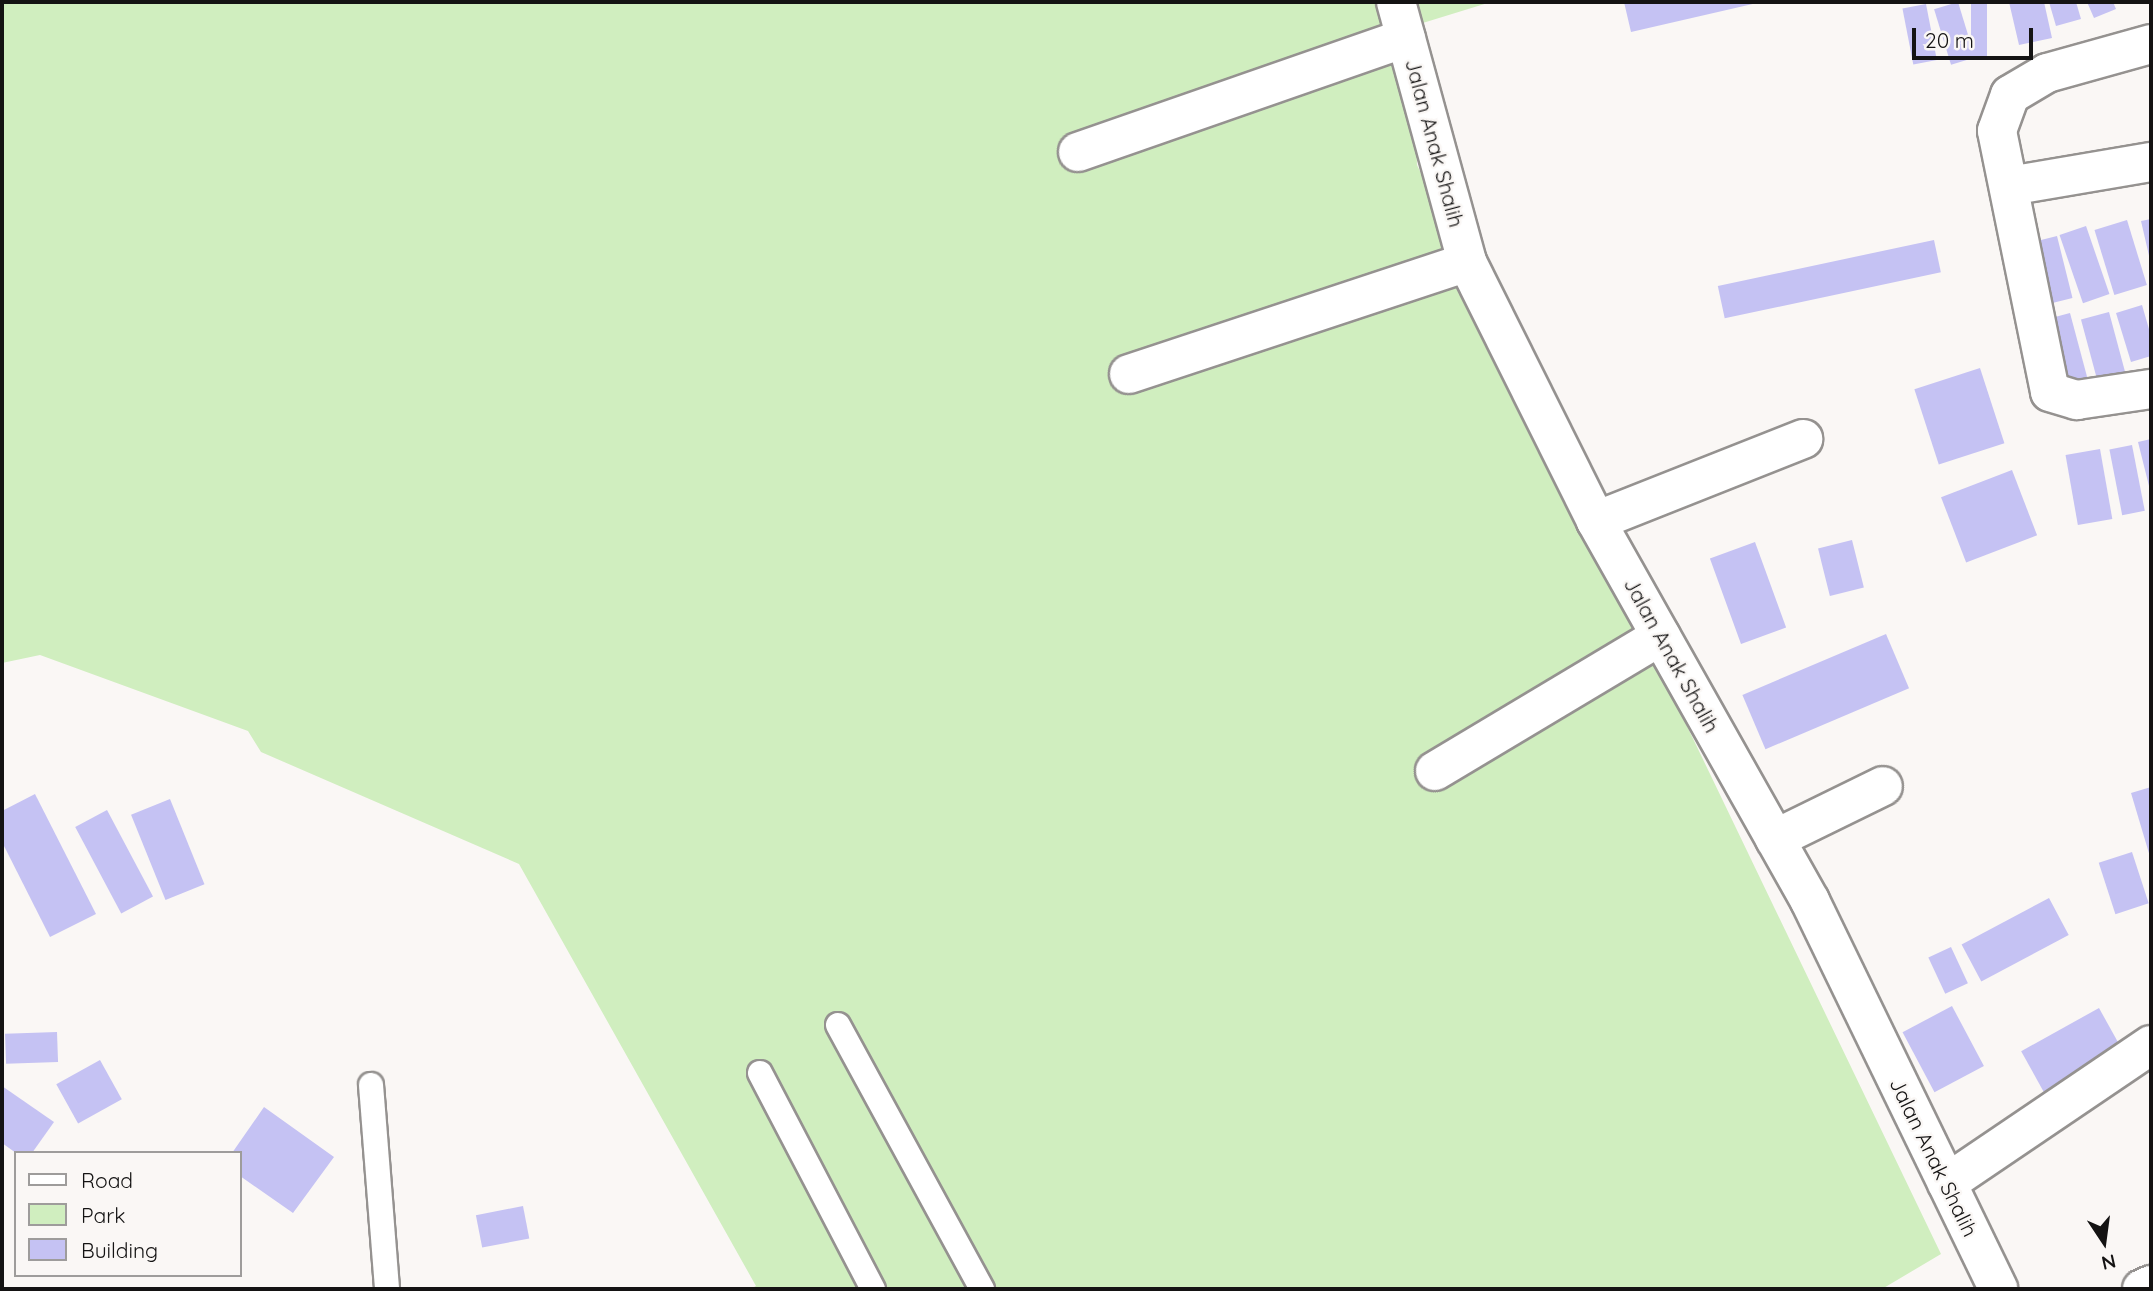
<!DOCTYPE html>
<html>
<head>
<meta charset="utf-8">
<style>
	body { margin:0 }
	#map { position:relative; width:2153px; height:1291px; overflow:hidden; background:#faf7f5; font-family:Quicksand,sans-serif }
	div>[style] { position:absolute }
	[style*='--x'] { left:calc(var(--x)*1px); top:calc(var(--y)*1px); width:calc(var(--w)*1px); rotate:calc(var(--a)*1deg) }
	.green>* { inset:0; background:#d0eebf }
	.building>* { inset:0; background:#c5c2f3; transform-origin:0 0 }
	.roads { filter:drop-shadow(2px 0 #959290) drop-shadow(-2px 0 #959290) drop-shadow(0 2px #959290) drop-shadow(0 -2px #959290) }
	.lane>* { height:24px; margin:-12px; padding:0 12px; transform-origin:12px; border-radius:12px; background:#fff }
	.street>* { height:38px; margin:-19px; padding:0 19px; transform-origin:19px; border-radius:19px; background:#fff }
	.secondary>* { height:38px; margin:-19px; padding:0 19px; transform-origin:19px; border-radius:19px; background:#fff }
	span { translate:-50% -50%; white-space:nowrap; text-align:center; line-height:1.15; -webkit-text-stroke:5px #faf7f5; paint-order:stroke }
	.street-label { font-size:21px; color:#141313 }
	.frame { position:absolute; inset:0; border:4px solid #141313; pointer-events:none }
	.legend { position:absolute; left:14px; top:1151px; width:228px; height:126px; box-sizing:border-box; background:#faf7f5; border:2px solid #9e9c9b; margin:0; padding:9px 12px; list-style:none; font-size:21px; color:#141313 }
	.legend li { display:flex; align-items:center; gap:14px; height:35px }
	.legend b { width:35px; border:2px solid #9e9c9b }
	.north { position:absolute; left:2069px; top:1207px; width:70px; height:70px; -webkit-text-stroke:5px #faf7f5; paint-order:stroke; rotate:167deg; font-size:19px; font-weight:700; line-height:28px; text-align:center; color:#141313 }
	.north::after { content:''; display:block; margin:auto; width:24px; height:32px; background:#141313; clip-path:polygon(50% 0,100% 100%,50% 72%,0 100%) }
	.scale { position:absolute; left:1912px; top:28px; width:121px; height:32px; box-sizing:border-box; border:4px solid #141313; border-top:0; padding-left:9px; font-size:21px; line-height:24px; white-space:nowrap; color:#141313; -webkit-text-stroke:5px #faf7f5; paint-order:stroke }
</style>
</head>
<body>
<div id="map">
	<div class="green">
		<i style="clip-path:polygon(2px 2px,1491px 2px,1413px 26px,1417px 165px,1941px 1254px,1882px 1289px,750px 1289px,756px 1286px,519px 864px,261px 752px,248px 731px,40px 655px,2px 663px)"></i>
	</div>
	<div class="building">
		<i style="clip-path:polygon(1624px 2px,1757px 2px,1757px 3px,1631px 32px)"></i>
		<i style="left:1958px;top:2px;width:58px;height:25px;rotate:73deg"></i>
		<i style="left:1971px;top:2px;width:16px;height:54px"></i>
		<i style="clip-path:polygon(2009px 2px,2044px 2px,2052px 38px,2019px 45px)"></i>
		<i style="clip-path:polygon(2049px 2px,2076px 2px,2081px 19px,2056px 26px)"></i>
		<i style="clip-path:polygon(2087px 2px,2113px 2px,2116px 9px,2094px 18px)"></i>
		<i style="left:1926px;top:4px;width:57px;height:24px;rotate:79deg"></i>
		<i style="clip-path:polygon(2151px 219px,2151px 260px,2150px 260px,2141px 221px)"></i>
		<i style="left:2127px;top:220px;width:68px;height:34px;rotate:73deg"></i>
		<i style="left:2086px;top:226px;width:72px;height:28px;rotate:71deg"></i>
		<i style="left:2057px;top:236px;width:64px;height:29px;rotate:76deg"></i>
		<i style="left:1934px;top:240px;width:33px;height:221px;rotate:78deg"></i>
		<i style="clip-path:polygon(2142px 305px,2151px 336px,2151px 356px,2131px 362px,2116px 313px)"></i>
		<i style="left:2109px;top:312px;width:64px;height:29px;rotate:75deg"></i>
		<i style="left:2070px;top:313px;width:69px;height:29px;rotate:75deg"></i>
		<i style="left:1980px;top:368px;width:79px;height:69px;rotate:72deg"></i>
		<i style="clip-path:polygon(2151px 439px,2151px 490px,2150px 490px,2138px 442px)"></i>
		<i style="left:2132px;top:445px;width:67px;height:23px;rotate:79deg"></i>
		<i style="left:2100px;top:449px;width:71px;height:35px;rotate:80deg"></i>
		<i style="left:2012px;top:470px;width:70px;height:76px;rotate:69deg"></i>
		<i style="left:1852px;top:540px;width:49px;height:35px;rotate:76deg"></i>
		<i style="left:1755px;top:542px;width:91px;height:48px;rotate:70deg"></i>
		<i style="left:1886px;top:634px;width:59px;height:156px;rotate:67deg"></i>
		<i style="clip-path:polygon(2151px 787px,2151px 860px,2131px 793px)"></i>
		<i style="clip-path:polygon(35px 794px,96px 914px,50px 937px,2px 842px,2px 811px)"></i>
		<i style="left:170px;top:799px;width:92px;height:42px;rotate:68deg"></i>
		<i style="left:107px;top:810px;width:98px;height:36px;rotate:62deg"></i>
		<i style="left:2132px;top:852px;width:54px;height:35px;rotate:72deg"></i>
		<i style="left:2049px;top:898px;width:42px;height:99px;rotate:62deg"></i>
		<i style="left:1951px;top:947px;width:40px;height:25px;rotate:65deg"></i>
		<i style="left:1952px;top:1006px;width:68px;height:56px;rotate:62deg"></i>
		<i style="left:2099px;top:1008px;width:49px;height:89px;rotate:61deg"></i>
		<i style="left:57px;top:1032px;width:30px;height:52px;rotate:88deg"></i>
		<i style="left:100px;top:1060px;width:45px;height:50px;rotate:61deg"></i>
		<i style="clip-path:polygon(2px 1086px,54px 1122px,32px 1153px,16px 1153px,2px 1143px)"></i>
		<i style="clip-path:polygon(264px 1107px,334px 1157px,293px 1213px,240px 1176px,240px 1153px,232px 1153px)"></i>
		<i style="left:523px;top:1206px;width:33px;height:48px;rotate:79deg"></i>
	</div>
	<div class="roads">
		<div class="lane">
			<i style="--x:838;--y:1025;--w:301;--a:61.4"></i>
			<i style="--x:760;--y:1073;--w:244;--a:62.4"></i>
			<i style="--x:371;--y:1085;--w:205;--a:85.5"></i>
		</div>
		<div class="street">
			<i style="--x:1396;--y:2;--w:270;--a:74.7"></i>
			<i style="--x:1467;--y:262;--w:289;--a:63.5"></i>
			<i style="--x:1596;--y:521;--w:436;--a:60.6"></i>
			<i style="--x:1810;--y:901;--w:431;--a:64.1"></i>
			<i style="--x:2151;--y:44;--w:108;--a:164.4"></i>
			<i style="--x:2047;--y:73;--w:43;--a:149.3"></i>
			<i style="--x:2010;--y:95;--w:38;--a:110"></i>
			<i style="--x:1997;--y:131;--w:266;--a:78.5"></i>
			<i style="--x:2050;--y:392;--w:28;--a:17"></i>
			<i style="--x:2077;--y:400;--w:75;--a:-8.5"></i>
			<i style="--x:1078;--y:152;--w:347;--a:-19.2"></i>
			<i style="--x:2009;--y:186;--w:144;--a:-9.6"></i>
			<i style="--x:1129;--y:374;--w:356;--a:-18.3"></i>
			<i style="--x:1596;--y:521;--w:223;--a:-21.6"></i>
			<i style="--x:1435;--y:771;--w:263;--a:-30.9"></i>
			<i style="--x:1775;--y:839;--w:120;--a:-26.1"></i>
			<i style="--x:1947;--y:1183;--w:246;--a:-34.1"></i>
		</div>
		<div class="secondary">
			<i style="--x:2142;--y:1289;--w:10;--a:-24"></i>
		</div>
	</div>
	<div class="street-label">
		<span style="left:1435px;top:143px;rotate:75deg">Jalan Anak Shalih</span>
		<span style="left:1672px;top:655px;rotate:61deg">Jalan Anak Shalih</span>
		<span style="left:1934px;top:1157px;rotate:64deg">Jalan Anak Shalih</span>
	</div>
	<div class="frame"></div>
	<ul class="legend">
	<li><b style="height:9px;background:#fff"></b>Road</li>
	<li><b style="height:19px;background:#d0eebf"></b>Park</li>
	<li><b style="height:19px;background:#c5c2f3"></b>Building</li>
	</ul>
	<div class="north">N</div>
	<div class="scale">20 m</div>
</div>
</body>
</html>
